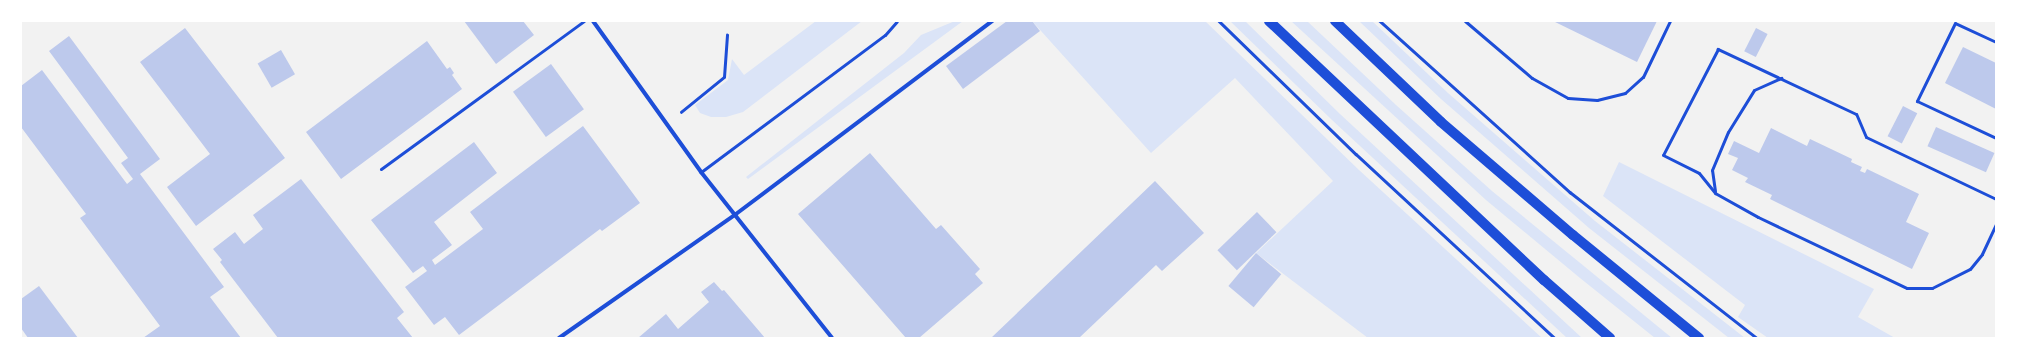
<!DOCTYPE html>
<html>
<head>
<meta charset="utf-8">
<style>
	body { margin:0 }
	#map { position:relative; width:2017px; height:359px; overflow:hidden; background:#f2f2f2; font-family:Roboto,sans-serif }
	div>[style] { position:absolute }
	[style*='--x'] { left:calc(var(--x)*1px); top:calc(var(--y)*1px); width:calc(var(--w)*1px); rotate:calc(var(--a)*1deg) }
	.green>* { inset:0; background:#dbe4f7 }
	.building>* { inset:0; background:#bdc9ec; transform-origin:0 0 }
	.path>* { height:2.5px; margin:-1.25px; padding:0 1.25px; transform-origin:1.25px; border-radius:1.25px; background:#1d4ed8 }
	.service>* { height:3px; margin:-1.5px; padding:0 1.5px; transform-origin:1.5px; border-radius:1.5px; background:#1d4ed8 }
	.minor>* { height:4px; margin:-2px; padding:0 2px; transform-origin:2px; border-radius:2px; background:#1d4ed8 }
	.primary>* { height:10px; margin:-5px; padding:0 5px; transform-origin:5px; border-radius:5px; background:#1d4ed8 }
	span { translate:-50% -50%; white-space:nowrap; text-align:center; line-height:1.15; -webkit-text-stroke:3.5px #fff; paint-order:stroke }
	.frame { position:absolute; inset:0; border:22px solid #fff; pointer-events:none }
</style>
</head>
<body>
<div id="map">
	<div class="green">
		<i style="clip-path:polygon(816px 21px,862px 21px,743px 112px,726px 117px,711px 117px,700px 113px,695px 105px,728px 80px,732px 59px,744px 75px)"></i>
		<i style="clip-path:polygon(955px 21px,963px 21px,748px 179px,746px 177px,904px 53px,921px 35px)"></i>
		<i style="clip-path:polygon(1032px 21px,1205px 21px,1359px 170px,1542px 338px,1368px 338px,1256px 253px,1333px 181px,1235px 78px,1151px 153px)"></i>
		<i style="clip-path:polygon(1230px 21px,1245px 21px,1340px 114px,1582px 338px,1567px 338px,1332px 120px)"></i>
		<i style="clip-path:polygon(1291px 21px,1307px 21px,1396px 105px,1492px 191px,1672px 338px,1655px 338px,1580px 278px,1486px 200px)"></i>
		<i style="clip-path:polygon(1359px 21px,1372px 21px,1448px 93px,1595px 221px,1745px 338px,1729px 338px,1589px 228px,1441px 99px)"></i>
		<i style="clip-path:polygon(1619px 162px,1874px 289px,1858px 317px,1895px 338px,1768px 338px,1738px 317px,1745px 305px,1603px 196px)"></i>
	</div>
	<div class="building">
		<i style="clip-path:polygon(464px 21px,523px 21px,534px 35px,496px 64px)"></i>
		<i style="clip-path:polygon(1007px 21px,1032px 21px,1040px 31px,963px 89px,946px 66px)"></i>
		<i style="clip-path:polygon(1553px 21px,1657px 21px,1637px 62px)"></i>
		<i style="clip-path:polygon(185px 28px,285px 158px,196px 226px,167px 187px,210px 154px,140px 62px)"></i>
		<i style="left:1756px;top:28px;width:13px;height:26px;rotate:27deg"></i>
		<i style="clip-path:polygon(69px 36px,160px 159px,140px 174px,224px 287px,210px 297px,241px 338px,143px 338px,160px 326px,80px 218px,86px 214px,21px 127px,21px 86px,42px 70px,127px 184px,133px 179px,121px 163px,128px 158px,49px 51px)"></i>
		<i style="clip-path:polygon(427px 41px,447px 69px,450px 67px,454px 73px,452px 75px,462px 89px,341px 179px,306px 132px)"></i>
		<i style="clip-path:polygon(1963px 47px,1996px 63px,1996px 109px,1945px 83px)"></i>
		<i style="left:281px;top:50px;width:28px;height:27px;rotate:60deg"></i>
		<i style="left:551px;top:64px;width:56px;height:47px;rotate:54deg"></i>
		<i style="left:1903px;top:106px;width:16px;height:34px;rotate:27deg"></i>
		<i style="clip-path:polygon(583px 126px,640px 203px,602px 231px,600px 229px,459px 335px,445px 317px,434px 325px,405px 287px,427px 271px,423px 266px,413px 273px,371px 220px,474px 142px,497px 173px,434px 222px,452px 245px,432px 260px,435px 265px,483px 229px,470px 212px)"></i>
		<i style="left:1936px;top:127px;width:64px;height:21px;rotate:24deg"></i>
		<i style="clip-path:polygon(1771px 128px,1807px 146px,1810px 139px,1852px 159px,1851px 162px,1862px 167px,1860px 171px,1865px 173px,1867px 169px,1919px 194px,1906px 222px,1929px 233px,1912px 269px,1770px 199px,1772px 195px,1745px 182px,1748px 178px,1732px 170px,1738px 158px,1728px 154px,1734px 141px,1759px 153px)"></i>
		<i style="clip-path:polygon(870px 153px,936px 229px,941px 225px,980px 269px,975px 274px,983px 283px,919px 338px,906px 338px,798px 214px)"></i>
		<i style="clip-path:polygon(301px 179px,404px 312px,397px 318px,413px 338px,278px 338px,220px 262px,222px 260px,213px 249px,235px 232px,244px 244px,263px 229px,253px 215px)"></i>
		<i style="clip-path:polygon(1155px 181px,1204px 233px,1162px 271px,1156px 265px,1079px 338px,991px 338px)"></i>
		<i style="left:1257px;top:212px;width:28px;height:55px;rotate:46deg"></i>
		<i style="left:1256px;top:253px;width:33px;height:43px;rotate:40deg"></i>
		<i style="clip-path:polygon(714px 282px,722px 291px,724px 290px,765px 338px,638px 338px,666px 314px,678px 329px,709px 302px,701px 292px)"></i>
		<i style="clip-path:polygon(39px 286px,78px 338px,28px 338px,21px 328px,21px 299px)"></i>
	</div>
	<div class="path">
		<i style="--x:1219;--y:21;--w:191;--a:44.2"></i>
		<i style="--x:1356;--y:154;--w:271;--a:42.8"></i>
		<i style="--x:1380;--y:21;--w:256;--a:42"></i>
		<i style="--x:1570;--y:192;--w:237;--a:38"></i>
		<i style="--x:681;--y:112;--w:55;--a:-39.1"></i>
		<i style="--x:724;--y:77;--w:42;--a:-85.9"></i>
	</div>
	<div class="service">
		<i style="--x:1465;--y:21;--w:88;--a:40.4"></i>
		<i style="--x:1532;--y:78;--w:41;--a:29.1"></i>
		<i style="--x:1568;--y:98;--w:29;--a:4"></i>
		<i style="--x:1597;--y:100;--w:29;--a:-14"></i>
		<i style="--x:1625;--y:93;--w:24;--a:-42"></i>
		<i style="--x:1643;--y:77;--w:62;--a:-64.3"></i>
		<i style="--x:1996;--y:42;--w:45;--a:-155.1"></i>
		<i style="--x:1955;--y:23;--w:87;--a:116"></i>
		<i style="--x:1917;--y:101;--w:87;--a:25.1"></i>
		<i style="--x:381;--y:169;--w:251;--a:-36.1"></i>
		<i style="--x:701;--y:172;--w:229;--a:-36.7"></i>
		<i style="--x:885;--y:35;--w:18;--a:-49"></i>
		<i style="--x:1715;--y:191;--w:21;--a:-98"></i>
		<i style="--x:1712;--y:170;--w:41;--a:-67.2"></i>
		<i style="--x:1728;--y:132;--w:49;--a:-58.2"></i>
		<i style="--x:1754;--y:90;--w:30;--a:-24"></i>
		<i style="--x:1996;--y:199;--w:144;--a:-154.5"></i>
		<i style="--x:1866;--y:137;--w:25;--a:-113"></i>
		<i style="--x:1856;--y:114;--w:153;--a:-154.8"></i>
		<i style="--x:1718;--y:49;--w:119;--a:117.4"></i>
		<i style="--x:1663;--y:155;--w:40;--a:26.6"></i>
		<i style="--x:1699;--y:173;--w:26;--a:51"></i>
		<i style="--x:1715;--y:193;--w:49;--a:29.2"></i>
		<i style="--x:1758;--y:217;--w:165;--a:25.5"></i>
		<i style="--x:1907;--y:288;--w:25;--a:0"></i>
		<i style="--x:1932;--y:288;--w:42;--a:-26.6"></i>
		<i style="--x:1970;--y:269;--w:19;--a:-51"></i>
		<i style="--x:1982;--y:254;--w:33;--a:-65"></i>
	</div>
	<div class="minor">
		<i style="--x:593;--y:21;--w:186;--a:54.4"></i>
		<i style="--x:701;--y:172;--w:211;--a:51.7"></i>
		<i style="--x:559;--y:338;--w:216;--a:-35"></i>
		<i style="--x:736;--y:214;--w:321;--a:-37"></i>
	</div>
	<div class="primary">
		<i style="--x:1269;--y:21;--w:378;--a:43.3"></i>
		<i style="--x:1544;--y:280;--w:88;--a:41.3"></i>
		<i style="--x:1335;--y:21;--w:146;--a:43.6"></i>
		<i style="--x:1441;--y:122;--w:174;--a:40.6"></i>
		<i style="--x:1573;--y:235;--w:163;--a:39.3"></i>
	</div>
	<div class="frame"></div>
</div>
</body>
</html>
